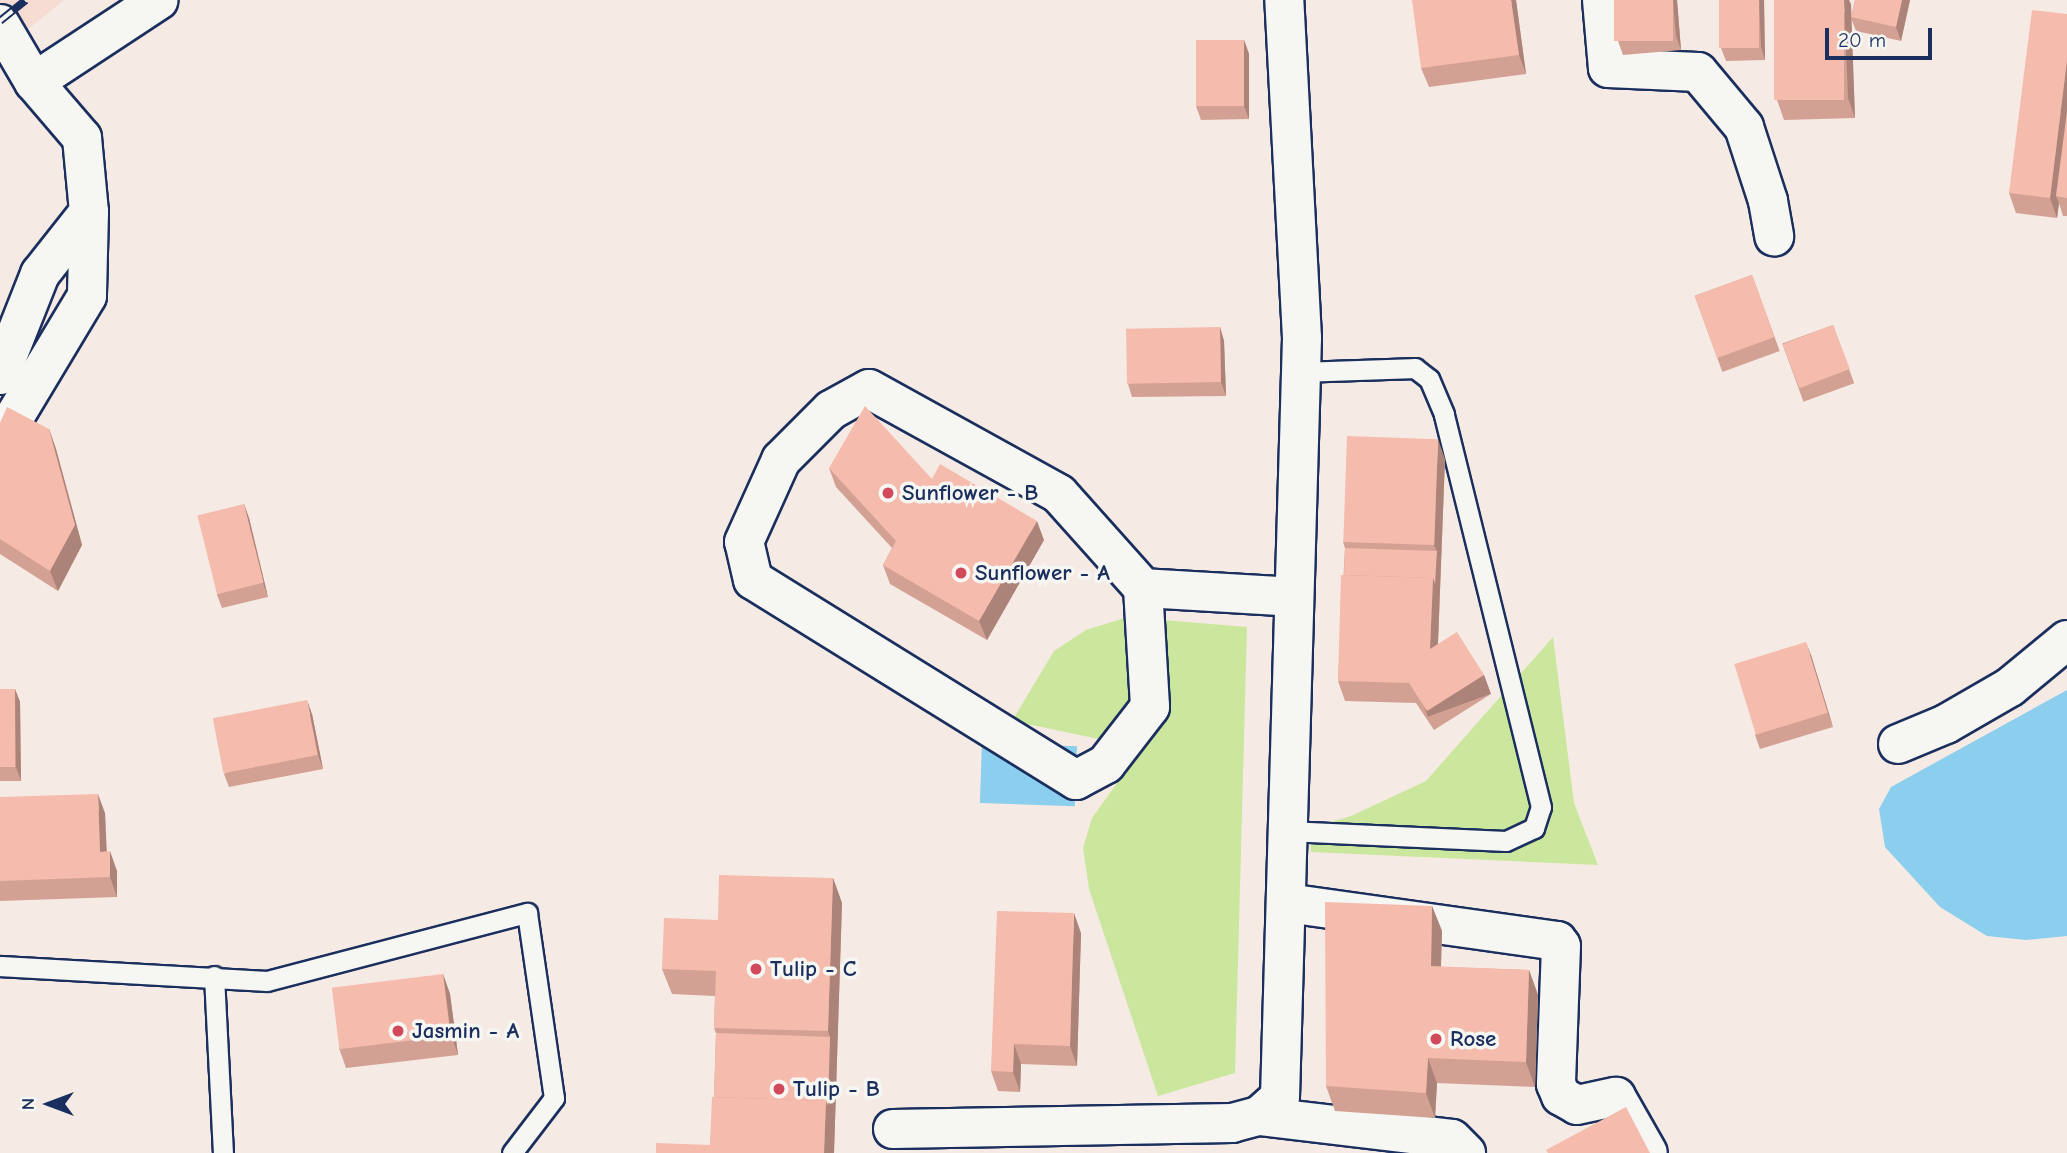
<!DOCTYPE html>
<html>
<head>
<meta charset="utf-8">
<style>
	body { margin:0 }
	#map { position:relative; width:2067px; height:1153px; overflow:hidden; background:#f6eae4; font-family:"Comic Neue",sans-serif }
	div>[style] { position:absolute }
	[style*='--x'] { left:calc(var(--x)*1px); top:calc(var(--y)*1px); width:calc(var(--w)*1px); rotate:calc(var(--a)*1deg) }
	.built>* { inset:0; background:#f6dcd3 }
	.green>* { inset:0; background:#cbe79e }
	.water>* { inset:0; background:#8bceed; transform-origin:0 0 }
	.roads { filter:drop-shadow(2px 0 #1b2f5e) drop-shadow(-2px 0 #1b2f5e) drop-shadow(0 2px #1b2f5e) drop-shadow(0 -2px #1b2f5e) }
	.lane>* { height:19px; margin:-9.5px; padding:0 9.5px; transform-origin:9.5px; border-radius:9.5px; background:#f6f6f2 }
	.street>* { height:38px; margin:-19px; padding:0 19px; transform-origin:19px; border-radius:19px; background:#f6f6f2 }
	.secondary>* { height:38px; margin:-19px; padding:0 19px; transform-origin:19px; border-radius:19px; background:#f6f6f2 }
	.rail>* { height:8px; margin-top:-4px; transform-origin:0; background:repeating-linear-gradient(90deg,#f6f6f2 0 16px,#1b2f5e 0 32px); box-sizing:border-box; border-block:2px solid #1b2f5e }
	.wall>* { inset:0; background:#d3a194; transform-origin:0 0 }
	.shaded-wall>* { inset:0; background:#ac8378; transform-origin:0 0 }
	.building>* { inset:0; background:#f5bbac; transform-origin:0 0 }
	.dots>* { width:19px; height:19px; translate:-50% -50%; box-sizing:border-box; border:4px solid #f6f6f2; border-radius:50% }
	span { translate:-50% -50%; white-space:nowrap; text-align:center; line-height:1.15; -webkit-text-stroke:7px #f6f6f2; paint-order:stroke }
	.poi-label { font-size:23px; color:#1b2f5e; font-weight:700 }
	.left { translate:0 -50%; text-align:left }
	.north { position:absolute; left:14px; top:1069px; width:70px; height:70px; -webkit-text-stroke:5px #f6f6f2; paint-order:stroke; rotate:270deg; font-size:19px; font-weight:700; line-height:28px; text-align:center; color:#1b2f5e }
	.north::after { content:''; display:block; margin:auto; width:24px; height:32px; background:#1b2f5e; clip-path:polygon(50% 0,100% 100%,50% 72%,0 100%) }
	.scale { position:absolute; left:1825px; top:28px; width:107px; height:32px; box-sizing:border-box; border:4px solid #1b2f5e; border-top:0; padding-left:9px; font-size:21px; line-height:24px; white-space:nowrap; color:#1b2f5e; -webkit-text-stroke:5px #f6f6f2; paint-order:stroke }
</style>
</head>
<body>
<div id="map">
	<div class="built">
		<i style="clip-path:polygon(0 0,64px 0,0 52px)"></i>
	</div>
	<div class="green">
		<i style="clip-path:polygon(1128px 617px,1247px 627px,1235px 1073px,1158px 1096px,1089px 889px,1083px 848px,1092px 818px,1142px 748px,1012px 721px,1054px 651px,1086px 630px)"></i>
		<i style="clip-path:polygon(1553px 637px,1574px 803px,1598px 865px,1311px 852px,1310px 828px,1351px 816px,1426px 781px)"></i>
	</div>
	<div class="water">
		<i style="clip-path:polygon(2067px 690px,2067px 936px,2026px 940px,1987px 936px,1940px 907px,1885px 847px,1879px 809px,1891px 787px)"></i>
		<i style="left:982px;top:743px;width:95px;height:60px;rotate:2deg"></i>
	</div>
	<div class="roads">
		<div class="lane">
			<i style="--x:1287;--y:831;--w:219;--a:2.6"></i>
			<i style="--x:1506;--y:841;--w:31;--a:-25"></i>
			<i style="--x:1534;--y:828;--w:22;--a:-72"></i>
			<i style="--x:1541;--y:807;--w:405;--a:-103.9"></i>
			<i style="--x:1444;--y:414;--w:38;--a:-113"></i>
			<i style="--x:1429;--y:379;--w:18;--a:-142"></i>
			<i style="--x:1415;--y:368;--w:114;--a:178"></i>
			<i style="--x:0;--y:966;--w:267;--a:3.2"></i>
			<i style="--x:267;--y:981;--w:269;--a:-14.7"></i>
			<i style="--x:527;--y:913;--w:187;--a:81.7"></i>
			<i style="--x:554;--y:1098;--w:69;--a:127.4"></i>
			<i style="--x:214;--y:976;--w:177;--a:87.1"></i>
		</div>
		<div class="street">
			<i style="--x:1602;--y:0;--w:68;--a:85"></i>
			<i style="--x:1608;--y:68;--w:90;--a:2.5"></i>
			<i style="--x:1698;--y:72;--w:72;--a:50.1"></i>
			<i style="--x:1744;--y:127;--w:78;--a:72"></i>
			<i style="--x:1768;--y:201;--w:36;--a:80"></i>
			<i style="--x:34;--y:82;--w:149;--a:-33.3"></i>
			<i style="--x:1143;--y:588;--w:119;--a:86.6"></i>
			<i style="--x:1150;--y:707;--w:72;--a:127.7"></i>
			<i style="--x:1106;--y:764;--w:34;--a:152"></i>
			<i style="--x:1076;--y:780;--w:380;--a:-148.2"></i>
			<i style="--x:753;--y:580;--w:39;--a:-103"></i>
			<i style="--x:744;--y:542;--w:90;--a:-65.7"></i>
			<i style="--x:781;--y:460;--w:71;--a:-45"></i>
			<i style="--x:831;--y:410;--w:43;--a:-28.9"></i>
			<i style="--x:869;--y:389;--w:217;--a:28.9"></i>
			<i style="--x:1059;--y:494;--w:126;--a:48.2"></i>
			<i style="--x:1143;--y:588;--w:151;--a:3.4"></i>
			<i style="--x:1898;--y:744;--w:52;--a:-22.6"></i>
			<i style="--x:1946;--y:724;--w:74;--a:-30"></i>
			<i style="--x:2010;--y:687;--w:74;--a:-39.5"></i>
			<i style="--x:1287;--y:903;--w:273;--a:8"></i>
			<i style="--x:1557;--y:941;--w:6;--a:51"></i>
			<i style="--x:1561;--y:946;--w:138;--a:92.1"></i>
			<i style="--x:1556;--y:1084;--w:13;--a:67"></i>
			<i style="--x:1561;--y:1096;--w:18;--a:29"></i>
			<i style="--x:1577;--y:1105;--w:40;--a:-12"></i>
			<i style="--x:1616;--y:1097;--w:64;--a:60.3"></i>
			<i style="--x:1259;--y:1116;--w:194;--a:6.8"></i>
			<i style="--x:1452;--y:1139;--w:20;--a:45"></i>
			<i style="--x:893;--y:1129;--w:339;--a:-1"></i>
			<i style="--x:1232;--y:1123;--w:28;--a:-15"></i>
			<i style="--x:1259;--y:1116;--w:28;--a:-42"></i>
			<i style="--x:1280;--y:1097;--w:759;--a:-88.34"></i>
			<i style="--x:1302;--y:338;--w:338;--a:-93"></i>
		</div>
		<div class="secondary">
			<i style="--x:0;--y:24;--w:67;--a:59.6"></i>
			<i style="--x:34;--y:82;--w:74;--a:49.4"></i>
			<i style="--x:82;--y:138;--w:74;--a:84.6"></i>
			<i style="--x:89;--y:212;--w:84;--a:91.4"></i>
			<i style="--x:87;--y:296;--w:169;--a:121"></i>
			<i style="--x:0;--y:375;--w:109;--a:-68.4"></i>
			<i style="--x:40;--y:274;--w:79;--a:-51.7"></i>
		</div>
	</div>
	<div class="rail">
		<i style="--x:0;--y:21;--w:33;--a:-39"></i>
	</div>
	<div class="wall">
		<i style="clip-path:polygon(1516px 0,1526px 74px,1429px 87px,1421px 68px)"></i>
		<i style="clip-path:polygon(1677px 0,1681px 50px,1623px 55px,1618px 41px)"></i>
		<i style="clip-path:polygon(1764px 0,1765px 60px,1726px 61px,1721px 48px)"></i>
		<i style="clip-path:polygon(1855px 0,1910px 0,1901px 41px,1856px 31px,1851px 18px,1855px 118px,1784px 120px,1777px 100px,1851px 4px,1851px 17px)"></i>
		<i style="clip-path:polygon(2067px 14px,2067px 216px,2063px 216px,2059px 203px,2057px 218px,2016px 213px,2009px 193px)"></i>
		<i style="clip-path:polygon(1244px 40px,1249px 54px,1249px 119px,1201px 120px,1196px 106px)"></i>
		<i style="left:1752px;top:275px;width:81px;height:61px;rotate:70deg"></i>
		<i style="left:1833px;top:325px;width:62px;height:54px;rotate:70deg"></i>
		<i style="clip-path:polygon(1220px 327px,1224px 341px,1226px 396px,1132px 397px,1128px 384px)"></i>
		<i style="clip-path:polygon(0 423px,49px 429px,56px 449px,82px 545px,58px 591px,0 554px)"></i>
		<i style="clip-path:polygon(1445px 459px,1438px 644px,1484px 675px,1491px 694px,1434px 730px,1416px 703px,1345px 701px,1338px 681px,1345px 548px,1343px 542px)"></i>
		<i style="clip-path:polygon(829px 468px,932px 479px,1044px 540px,987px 640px,890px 584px,883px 565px,892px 548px,836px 487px)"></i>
		<i style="clip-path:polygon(244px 504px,249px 518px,268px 597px,222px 608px,217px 595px)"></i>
		<i style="clip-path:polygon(1811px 655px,1833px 727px,1760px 749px,1755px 735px)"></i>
		<i style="clip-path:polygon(0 689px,15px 689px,20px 702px,21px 781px,0 781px)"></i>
		<i style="clip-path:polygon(312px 714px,323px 769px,229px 787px,224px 774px)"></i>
		<i style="clip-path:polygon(0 797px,105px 813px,107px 851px,117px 871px,117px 897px,0 901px)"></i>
		<i style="clip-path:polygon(833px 878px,842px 903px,834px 1153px,710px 1145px,714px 1097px,716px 1033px,714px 1028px,715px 996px,672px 994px,662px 969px,718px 920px)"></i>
		<i style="clip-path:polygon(1432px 906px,1442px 931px,1441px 967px,1529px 970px,1538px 995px,1535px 1087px,1437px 1083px,1435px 1118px,1335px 1111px,1326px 1086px)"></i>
		<i style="clip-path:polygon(1081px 933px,1077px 1066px,1021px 1064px,1020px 1092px,998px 1091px,991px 1071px)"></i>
		<i style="clip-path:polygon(443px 974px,450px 994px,458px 1055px,346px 1068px,339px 1048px)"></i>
	</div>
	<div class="shaded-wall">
		<i style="clip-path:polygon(1511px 0,1516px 0,1526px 74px,1519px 55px)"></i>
		<i style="clip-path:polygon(1673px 0,1677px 0,1681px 50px,1676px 36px)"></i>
		<i style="clip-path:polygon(1759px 0,1764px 0,1765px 60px,1761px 47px)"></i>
		<i style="clip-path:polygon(1844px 0,1849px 0,1851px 4px,1855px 118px,1848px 98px)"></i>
		<i style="clip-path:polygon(1902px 0,1910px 0,1901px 41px,1896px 27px)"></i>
		<i style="clip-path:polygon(1244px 40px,1249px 54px,1249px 119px,1244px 106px)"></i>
		<i style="clip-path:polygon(2067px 60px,2067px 137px,2056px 196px,2059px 203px,2057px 218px,2050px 198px)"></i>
		<i style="clip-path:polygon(1220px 327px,1224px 341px,1226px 396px,1221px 382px)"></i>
		<i style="clip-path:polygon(49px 429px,56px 449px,82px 545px,58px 591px,50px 571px)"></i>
		<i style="clip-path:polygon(1438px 439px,1445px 459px,1437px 668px,1430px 649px,1433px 578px,1437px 551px,1434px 545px)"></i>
		<i style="clip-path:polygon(244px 504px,249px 518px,268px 597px,263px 583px)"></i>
		<i style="clip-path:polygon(1037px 521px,1044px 540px,987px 640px,979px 621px)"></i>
		<i style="clip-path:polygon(1806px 642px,1811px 655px,1833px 727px,1828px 713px)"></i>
		<i style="left:1484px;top:675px;width:20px;height:67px;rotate:70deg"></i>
		<i style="clip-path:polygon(15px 689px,20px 702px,21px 781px,16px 767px)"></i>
		<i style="clip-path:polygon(307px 700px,312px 714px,323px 769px,318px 755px)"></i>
		<i style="clip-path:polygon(98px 794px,105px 813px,107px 871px,100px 852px)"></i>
		<i style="clip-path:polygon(110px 851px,117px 871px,117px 897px,110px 877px)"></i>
		<i style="clip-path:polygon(833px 878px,842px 903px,834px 1153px,824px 1153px,826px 1101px,830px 1037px,828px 1031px)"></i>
		<i style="clip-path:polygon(1432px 906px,1442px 931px,1440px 991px,1431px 966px)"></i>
		<i style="clip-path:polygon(1074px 913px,1081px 933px,1077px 1066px,1070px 1046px)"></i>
		<i style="clip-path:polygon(1529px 970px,1538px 995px,1535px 1087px,1526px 1062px)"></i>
		<i style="clip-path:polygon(443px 974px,450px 994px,458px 1055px,451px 1035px)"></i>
		<i style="clip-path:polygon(1014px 1044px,1021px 1064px,1020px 1092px,1013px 1072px)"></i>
		<i style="clip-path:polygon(1428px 1058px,1437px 1083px,1435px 1118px,1426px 1093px)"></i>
	</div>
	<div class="building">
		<i style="clip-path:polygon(1412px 0,1511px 0,1519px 55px,1421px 68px)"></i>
		<i style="left:1614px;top:0;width:59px;height:41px"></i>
		<i style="left:1719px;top:0;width:40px;height:48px"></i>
		<i style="left:1774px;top:0;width:70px;height:100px"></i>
		<i style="clip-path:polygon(1855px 0,1902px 0,1896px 27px,1851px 17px)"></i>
		<i style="clip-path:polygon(2032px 10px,2067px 14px,2067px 60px,2050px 198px,2009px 193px)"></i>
		<i style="left:1196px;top:40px;width:48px;height:66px"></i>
		<i style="clip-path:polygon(2067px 111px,2067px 198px,2056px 196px)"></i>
		<i style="left:1752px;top:275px;width:66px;height:61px;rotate:70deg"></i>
		<i style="left:1833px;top:325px;width:47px;height:54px;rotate:69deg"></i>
		<i style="left:1220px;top:327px;width:55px;height:94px;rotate:89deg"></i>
		<i style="clip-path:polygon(865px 406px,932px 479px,940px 464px,1037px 521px,979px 621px,883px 565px,896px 541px,829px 468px)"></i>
		<i style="clip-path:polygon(7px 407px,49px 429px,75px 525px,50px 571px,0 539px,0 423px)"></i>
		<i style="left:1347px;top:436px;width:91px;height:106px;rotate:2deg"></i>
		<i style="left:244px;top:504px;width:81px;height:48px;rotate:76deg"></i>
		<i style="clip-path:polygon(1345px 548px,1437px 551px,1435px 584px,1433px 578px,1344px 575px)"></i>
		<i style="clip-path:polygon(1341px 575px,1433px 578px,1430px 649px,1457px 632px,1484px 675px,1427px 711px,1409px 683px,1338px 681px)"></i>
		<i style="left:1806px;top:642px;width:74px;height:75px;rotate:73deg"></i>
		<i style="left:0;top:689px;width:15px;height:78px"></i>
		<i style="left:307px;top:700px;width:56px;height:96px;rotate:79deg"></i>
		<i style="clip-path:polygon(98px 794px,100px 852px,110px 851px,110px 877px,0 881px,0 797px)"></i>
		<i style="clip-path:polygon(719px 875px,833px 878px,828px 1031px,714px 1028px,716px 971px,662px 969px,664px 918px,718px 920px)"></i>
		<i style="clip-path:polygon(1325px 902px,1432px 906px,1431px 966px,1529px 970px,1526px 1062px,1428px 1058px,1426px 1093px,1326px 1086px)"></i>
		<i style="clip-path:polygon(997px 911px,1074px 913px,1070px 1046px,1014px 1044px,1013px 1072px,991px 1071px)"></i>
		<i style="left:443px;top:974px;width:62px;height:112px;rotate:83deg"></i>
		<i style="clip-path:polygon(716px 1033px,830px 1037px,828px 1106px,826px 1101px,714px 1097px)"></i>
		<i style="clip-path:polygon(712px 1097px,826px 1101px,824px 1153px,656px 1153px,656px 1143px,710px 1145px)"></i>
		<i style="clip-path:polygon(1626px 1107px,1650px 1153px,1548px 1153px,1546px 1150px)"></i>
	</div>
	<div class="dots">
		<i style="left:888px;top:493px;background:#d1495b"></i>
		<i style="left:961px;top:573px;background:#d1495b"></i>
		<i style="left:756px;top:969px;background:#d1495b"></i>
		<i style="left:398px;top:1031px;background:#d1495b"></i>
		<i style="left:1436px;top:1039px;background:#d1495b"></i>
		<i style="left:779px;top:1089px;background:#d1495b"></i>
	</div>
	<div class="poi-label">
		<span class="left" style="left:902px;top:493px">Sunflower - B</span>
		<span class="left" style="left:975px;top:573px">Sunflower - A</span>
		<span class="left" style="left:770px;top:969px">Tulip - C</span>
		<span class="left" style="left:412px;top:1031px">Jasmin - A</span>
		<span class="left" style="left:1450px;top:1039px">Rose</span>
		<span class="left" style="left:793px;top:1089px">Tulip - B</span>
	</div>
	<div class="north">N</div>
	<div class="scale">20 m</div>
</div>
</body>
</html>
